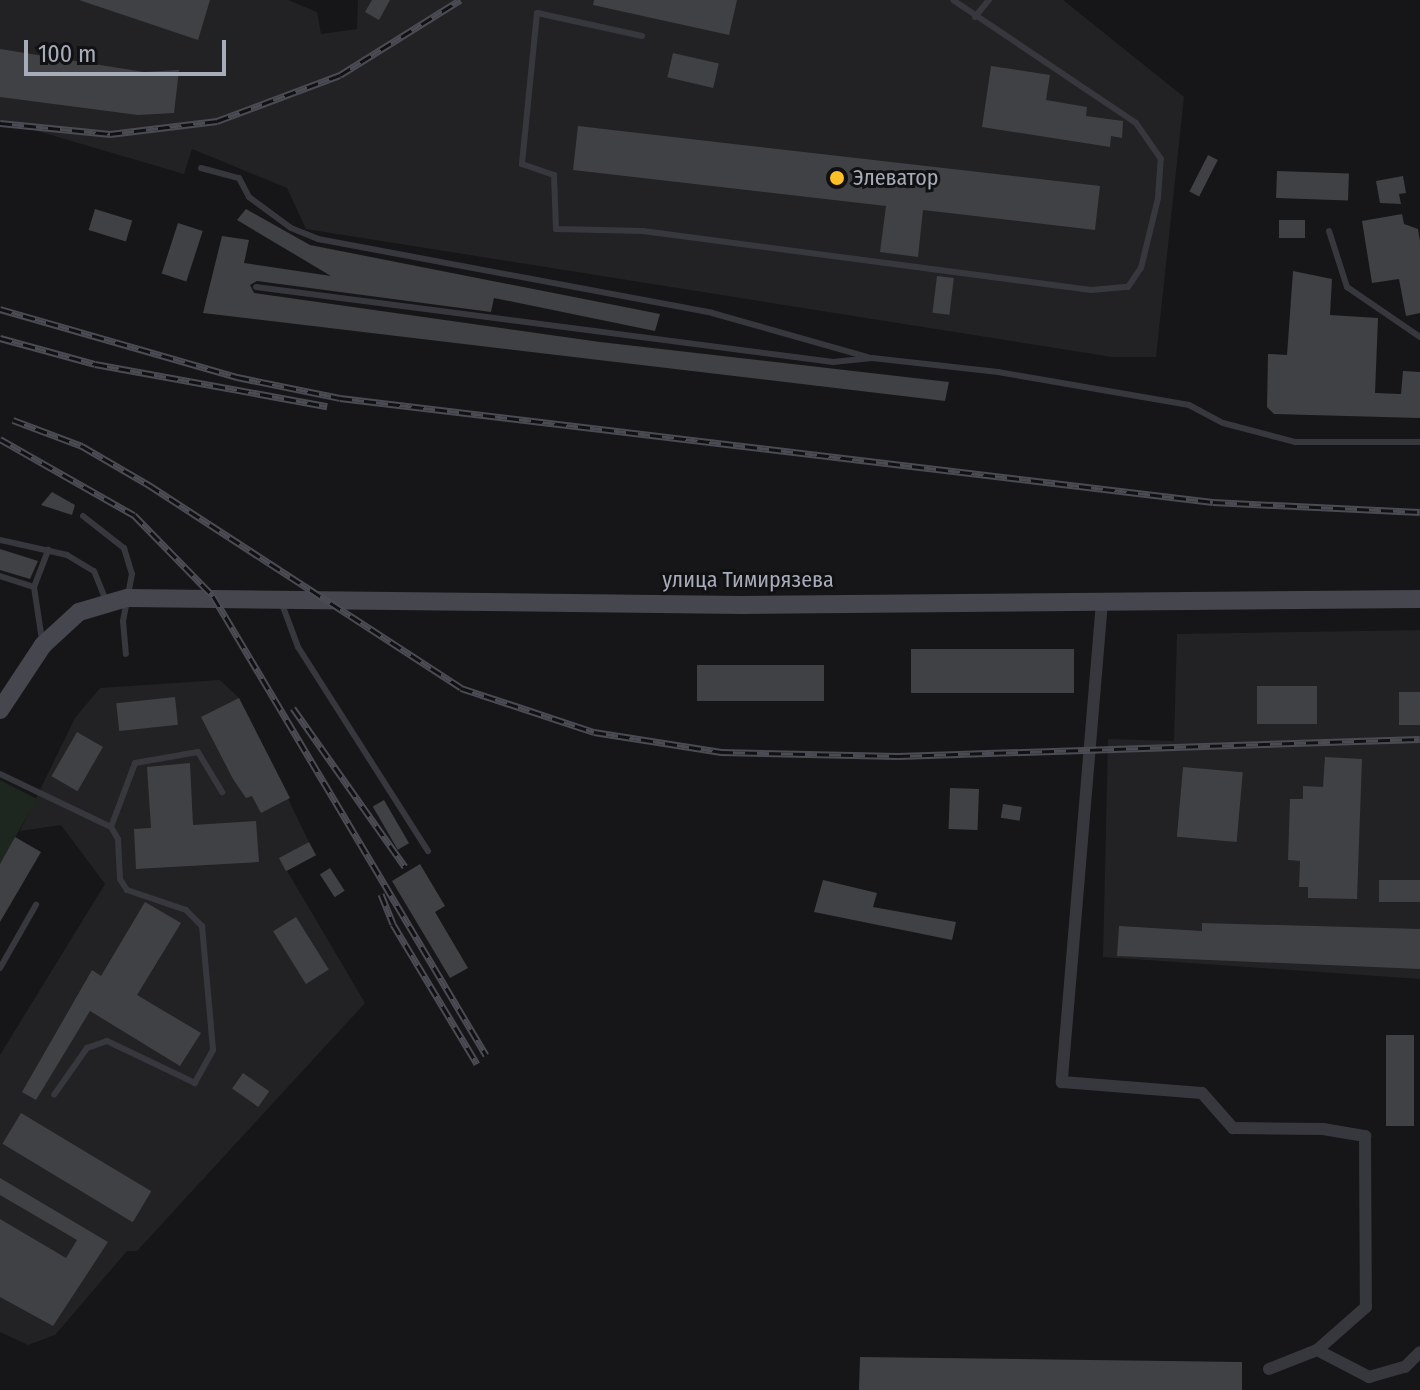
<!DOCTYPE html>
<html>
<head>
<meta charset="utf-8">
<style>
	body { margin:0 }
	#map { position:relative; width:1420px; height:1390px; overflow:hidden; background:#161618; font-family:"Fira Sans Condensed",sans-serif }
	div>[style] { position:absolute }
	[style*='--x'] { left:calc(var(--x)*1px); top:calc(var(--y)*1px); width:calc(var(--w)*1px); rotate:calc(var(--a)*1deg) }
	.built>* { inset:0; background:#222225 }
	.green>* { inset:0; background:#1e271f }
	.building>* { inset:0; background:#404145; transform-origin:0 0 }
	.service>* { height:6px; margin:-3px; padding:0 3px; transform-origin:3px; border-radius:3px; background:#37373e }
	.minor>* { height:12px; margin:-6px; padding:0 6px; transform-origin:6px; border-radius:6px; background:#37373e }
	.secondary>* { height:18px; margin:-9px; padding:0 9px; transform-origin:9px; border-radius:9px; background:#45464e }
	.rail>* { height:7px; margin-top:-3.5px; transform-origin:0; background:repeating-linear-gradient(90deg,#111113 0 12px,#4a4b53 0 24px); box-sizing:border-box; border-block:2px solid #4a4b53 }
	.dots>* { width:22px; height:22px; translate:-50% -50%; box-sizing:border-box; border:4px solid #111113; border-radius:50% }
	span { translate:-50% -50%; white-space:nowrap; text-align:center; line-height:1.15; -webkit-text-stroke:6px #111113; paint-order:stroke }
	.poi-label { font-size:22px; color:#a7acb9 }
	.left { translate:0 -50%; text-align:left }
	.street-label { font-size:22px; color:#a7acb9 }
	.scale { position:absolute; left:24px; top:40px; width:202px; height:36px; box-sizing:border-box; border:4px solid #a7acb9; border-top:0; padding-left:10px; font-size:24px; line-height:28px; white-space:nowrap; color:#a7acb9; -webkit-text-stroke:6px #111113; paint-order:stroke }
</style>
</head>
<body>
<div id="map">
	<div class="built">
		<i style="clip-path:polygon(0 0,288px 0,317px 12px,321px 34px,357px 29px,358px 0,1063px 0,1184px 97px,1156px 357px,1112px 357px,306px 229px,287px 188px,192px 149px,184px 174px,0 120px)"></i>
		<i style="clip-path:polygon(1420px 630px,1420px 979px,1103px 957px,1108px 739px,1174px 741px,1177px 634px)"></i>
		<i style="clip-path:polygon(220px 680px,239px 698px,309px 842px,280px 859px,365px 1003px,137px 1251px,127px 1251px,55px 1335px,28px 1345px,0 1332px,0 1055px,105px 884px,61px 825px,20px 831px,75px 718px,100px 688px)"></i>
	</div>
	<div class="green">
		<i style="clip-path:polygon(0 780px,37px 799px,0 864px)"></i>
	</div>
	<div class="building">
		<i style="clip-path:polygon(79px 0,210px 0,198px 40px)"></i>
		<i style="clip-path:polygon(372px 0,390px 0,379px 20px,365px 12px)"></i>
		<i style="clip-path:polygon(594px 0,737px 0,729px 35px,593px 5px)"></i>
		<i style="clip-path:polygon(0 49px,144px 72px,179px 70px,174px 113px,138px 115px,0 97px)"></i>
		<i style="left:673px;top:53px;width:47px;height:25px;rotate:13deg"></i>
		<i style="clip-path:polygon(991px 66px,1050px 75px,1046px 100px,1087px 107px,1086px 116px,1123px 121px,1122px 138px,1111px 136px,1110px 147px,982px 127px)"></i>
		<i style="clip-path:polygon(578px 126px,1100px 186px,1095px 230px,923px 210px,918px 257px,880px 252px,886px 206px,573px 170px)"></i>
		<i style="left:1208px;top:155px;width:11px;height:41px;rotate:27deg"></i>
		<i style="left:1277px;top:171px;width:72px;height:27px;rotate:2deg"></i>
		<i style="clip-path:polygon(1403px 176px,1406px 193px,1399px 194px,1401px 204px,1380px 203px,1376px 181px)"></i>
		<i style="left:95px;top:209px;width:39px;height:22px;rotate:17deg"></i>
		<i style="clip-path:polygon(246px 209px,310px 245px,660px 314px,655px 331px,494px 298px,491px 312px,257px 281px,250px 285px,254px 293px,600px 342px,949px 382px,945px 401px,203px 313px,222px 236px,249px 240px,244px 263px,331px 276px,237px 220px)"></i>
		<i style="clip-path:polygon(1402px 214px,1404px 224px,1418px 229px,1420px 241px,1420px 313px,1406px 316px,1399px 279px,1372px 283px,1362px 221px)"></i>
		<i style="left:1279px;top:220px;width:26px;height:18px"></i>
		<i style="left:178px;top:223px;width:26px;height:53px;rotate:18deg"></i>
		<i style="clip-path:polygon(1293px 271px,1332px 279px,1330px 315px,1378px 318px,1375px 393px,1401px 394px,1403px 371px,1420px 372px,1420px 418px,1274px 414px,1267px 407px,1268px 354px,1287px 355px)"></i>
		<i style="left:937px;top:276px;width:17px;height:37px;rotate:7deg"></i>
		<i style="clip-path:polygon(52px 492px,75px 505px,72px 515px,41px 505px)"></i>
		<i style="clip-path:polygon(0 549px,38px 561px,30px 579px,0 570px)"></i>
		<i style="left:1074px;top:649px;width:44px;height:163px;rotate:90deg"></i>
		<i style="left:824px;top:665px;width:36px;height:127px;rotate:90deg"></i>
		<i style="left:1257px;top:686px;width:60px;height:38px"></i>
		<i style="left:1420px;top:692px;width:33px;height:21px;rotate:90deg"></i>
		<i style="left:175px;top:697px;width:28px;height:59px;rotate:84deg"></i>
		<i style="clip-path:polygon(239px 698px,290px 798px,261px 813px,252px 796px,246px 798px,233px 779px,201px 717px)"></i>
		<i style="left:77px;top:732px;width:30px;height:51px;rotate:30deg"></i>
		<i style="clip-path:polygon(1325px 757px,1362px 759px,1357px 899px,1308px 898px,1308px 887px,1299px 887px,1300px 861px,1288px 860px,1290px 799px,1303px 799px,1303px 786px,1323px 787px)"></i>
		<i style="clip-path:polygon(190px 763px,193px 825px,256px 821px,259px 862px,136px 869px,134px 829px,151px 828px,147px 767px)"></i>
		<i style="left:1183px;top:767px;width:60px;height:70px;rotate:5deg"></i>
		<i style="left:950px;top:788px;width:29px;height:41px;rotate:2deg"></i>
		<i style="left:384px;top:800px;width:50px;height:13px;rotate:60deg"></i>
		<i style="left:1003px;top:804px;width:19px;height:14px;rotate:9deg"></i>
		<i style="clip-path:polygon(15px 837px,41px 852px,0 922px,0 864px)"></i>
		<i style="left:309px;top:842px;width:15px;height:34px;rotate:62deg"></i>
		<i style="clip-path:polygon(420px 864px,445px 906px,435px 912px,468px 968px,450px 978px,392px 881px)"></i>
		<i style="left:330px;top:868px;width:27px;height:12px;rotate:57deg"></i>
		<i style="clip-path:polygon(823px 880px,877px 893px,873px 907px,956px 922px,952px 940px,814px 912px)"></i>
		<i style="left:1379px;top:880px;width:41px;height:22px"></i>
		<i style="clip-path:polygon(145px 902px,181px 923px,137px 995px,201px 1033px,180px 1066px,90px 1011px,36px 1100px,22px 1092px,92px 970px,101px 976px)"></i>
		<i style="left:296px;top:917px;width:62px;height:27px;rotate:58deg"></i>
		<i style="clip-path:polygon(1202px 923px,1420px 929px,1420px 969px,1117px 956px,1119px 926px,1202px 931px)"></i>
		<i style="left:1386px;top:1035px;width:28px;height:91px"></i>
		<i style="left:243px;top:1073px;width:32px;height:19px;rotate:35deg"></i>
		<i style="left:21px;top:1113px;width:152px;height:36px;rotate:31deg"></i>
		<i style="clip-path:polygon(0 1178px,108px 1242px,53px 1326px,0 1297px,0 1219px,66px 1258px,77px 1240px,0 1195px)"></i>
		<i style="clip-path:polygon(860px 1357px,1242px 1362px,1242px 1390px,859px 1390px)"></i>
	</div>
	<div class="service">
		<i style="--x:975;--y:17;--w:22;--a:-51"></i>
		<i style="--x:642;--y:36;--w:107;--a:-167.6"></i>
		<i style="--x:537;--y:13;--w:152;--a:95.7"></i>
		<i style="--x:522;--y:164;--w:34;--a:19"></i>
		<i style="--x:554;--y:175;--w:54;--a:87.9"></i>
		<i style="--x:556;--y:229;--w:87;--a:1.3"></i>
		<i style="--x:643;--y:231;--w:452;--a:7.5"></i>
		<i style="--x:1091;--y:290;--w:37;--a:-5"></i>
		<i style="--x:1128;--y:287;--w:23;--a:-56"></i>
		<i style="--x:1141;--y:268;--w:72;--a:-76.3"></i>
		<i style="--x:1158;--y:198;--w:39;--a:-86"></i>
		<i style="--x:1161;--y:159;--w:44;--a:-124.8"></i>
		<i style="--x:1136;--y:123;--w:220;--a:-146.1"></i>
		<i style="--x:201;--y:168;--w:39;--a:15"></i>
		<i style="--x:239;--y:178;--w:21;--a:62"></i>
		<i style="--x:249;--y:197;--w:52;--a:36.4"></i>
		<i style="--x:291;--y:228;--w:29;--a:22"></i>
		<i style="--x:318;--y:239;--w:401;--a:10.6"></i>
		<i style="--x:712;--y:313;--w:162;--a:15.8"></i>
		<i style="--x:1329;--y:231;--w:59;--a:72.2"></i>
		<i style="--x:1347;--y:287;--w:88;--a:34.4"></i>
		<i style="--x:256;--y:287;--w:582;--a:7.41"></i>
		<i style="--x:833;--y:362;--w:39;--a:-6"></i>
		<i style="--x:872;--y:358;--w:127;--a:6.3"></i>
		<i style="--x:998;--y:372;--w:194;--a:9.8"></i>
		<i style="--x:1189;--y:405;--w:38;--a:28"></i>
		<i style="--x:1223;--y:423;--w:74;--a:14.8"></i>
		<i style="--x:1295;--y:442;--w:125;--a:0"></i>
		<i style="--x:83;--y:516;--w:52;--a:38"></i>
		<i style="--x:124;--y:548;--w:27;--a:73"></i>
		<i style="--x:132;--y:574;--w:48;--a:100.8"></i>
		<i style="--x:123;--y:621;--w:33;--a:85"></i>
		<i style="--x:0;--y:540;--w:69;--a:12.6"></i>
		<i style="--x:67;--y:555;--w:31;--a:31"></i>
		<i style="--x:94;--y:571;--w:32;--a:68"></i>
		<i style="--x:0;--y:576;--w:36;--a:18"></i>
		<i style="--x:34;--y:587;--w:54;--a:81.4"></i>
		<i style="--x:34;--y:587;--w:40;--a:-69"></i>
		<i style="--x:282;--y:604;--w:46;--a:69.6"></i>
		<i style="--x:298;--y:647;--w:242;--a:57.5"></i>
		<i style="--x:0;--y:774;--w:123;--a:25.5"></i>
		<i style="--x:111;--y:827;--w:14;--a:60"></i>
		<i style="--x:118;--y:839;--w:40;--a:87.1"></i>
		<i style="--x:120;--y:879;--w:13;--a:58"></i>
		<i style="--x:127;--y:890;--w:62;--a:18.7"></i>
		<i style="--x:186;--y:910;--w:23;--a:45"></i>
		<i style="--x:202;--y:926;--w:124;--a:84.9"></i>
		<i style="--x:213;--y:1050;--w:38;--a:119"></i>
		<i style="--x:195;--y:1083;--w:98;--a:-154.5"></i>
		<i style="--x:107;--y:1041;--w:21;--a:161"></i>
		<i style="--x:87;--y:1048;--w:57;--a:125.1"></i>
		<i style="--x:111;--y:827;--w:68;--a:-69.4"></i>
		<i style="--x:135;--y:763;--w:64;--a:-9.9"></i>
		<i style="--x:198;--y:752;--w:47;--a:59"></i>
		<i style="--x:0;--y:968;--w:73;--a:-60.3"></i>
	</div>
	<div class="minor">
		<i style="--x:1102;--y:602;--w:482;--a:94.8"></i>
		<i style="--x:1062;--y:1082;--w:140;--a:4.5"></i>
		<i style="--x:1202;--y:1093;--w:47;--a:48.5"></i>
		<i style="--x:1233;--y:1128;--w:90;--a:0.6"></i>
		<i style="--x:1323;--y:1129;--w:43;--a:9.5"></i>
		<i style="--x:1365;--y:1136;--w:171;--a:89.7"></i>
		<i style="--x:1366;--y:1307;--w:65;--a:138.7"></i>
		<i style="--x:1269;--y:1369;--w:52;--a:-21.6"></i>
		<i style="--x:1317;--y:1350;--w:59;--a:27.4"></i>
		<i style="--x:1369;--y:1377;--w:37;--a:-16"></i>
		<i style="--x:1405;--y:1367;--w:21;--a:-45"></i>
	</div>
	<div class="secondary">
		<i style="--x:0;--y:710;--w:78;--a:-56.5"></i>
		<i style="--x:43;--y:645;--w:49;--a:-42.5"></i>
		<i style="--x:79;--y:612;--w:50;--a:-16.3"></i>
		<i style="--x:127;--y:598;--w:616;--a:0.65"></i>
		<i style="--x:743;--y:605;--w:677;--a:-0.51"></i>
	</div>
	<div class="rail">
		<i style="--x:0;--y:123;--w:111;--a:5.7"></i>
		<i style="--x:110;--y:134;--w:108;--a:-6.9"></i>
		<i style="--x:217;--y:121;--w:131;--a:-20.5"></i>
		<i style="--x:340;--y:75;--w:142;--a:-32"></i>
		<i style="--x:0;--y:309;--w:247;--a:16"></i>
		<i style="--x:237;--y:377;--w:105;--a:11.5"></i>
		<i style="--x:340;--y:398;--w:879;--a:6.79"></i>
		<i style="--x:1213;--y:502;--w:207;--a:2.8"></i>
		<i style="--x:0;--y:338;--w:98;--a:15.3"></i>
		<i style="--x:95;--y:364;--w:236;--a:10.3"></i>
		<i style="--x:13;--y:420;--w:74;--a:20.6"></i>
		<i style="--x:82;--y:446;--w:78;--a:30.2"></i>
		<i style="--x:149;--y:485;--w:372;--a:33"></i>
		<i style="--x:461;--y:688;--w:140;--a:18.3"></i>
		<i style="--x:594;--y:732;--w:129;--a:8.9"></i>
		<i style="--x:721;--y:752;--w:177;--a:1.3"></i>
		<i style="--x:898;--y:756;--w:522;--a:-1.87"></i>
		<i style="--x:0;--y:439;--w:154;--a:29.6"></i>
		<i style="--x:134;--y:515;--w:113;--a:45.7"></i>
		<i style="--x:213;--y:596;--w:534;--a:59.26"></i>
		<i style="--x:293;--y:708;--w:194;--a:54.8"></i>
		<i style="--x:381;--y:894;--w:32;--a:68"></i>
		<i style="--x:393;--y:924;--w:163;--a:59"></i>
	</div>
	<div class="dots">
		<i style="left:837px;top:178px;background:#ffc027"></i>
	</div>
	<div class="poi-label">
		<span class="left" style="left:853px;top:178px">Элеватор</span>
	</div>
	<div class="street-label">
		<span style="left:748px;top:580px">улица Тимирязева</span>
	</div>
	<div class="scale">100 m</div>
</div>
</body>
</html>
